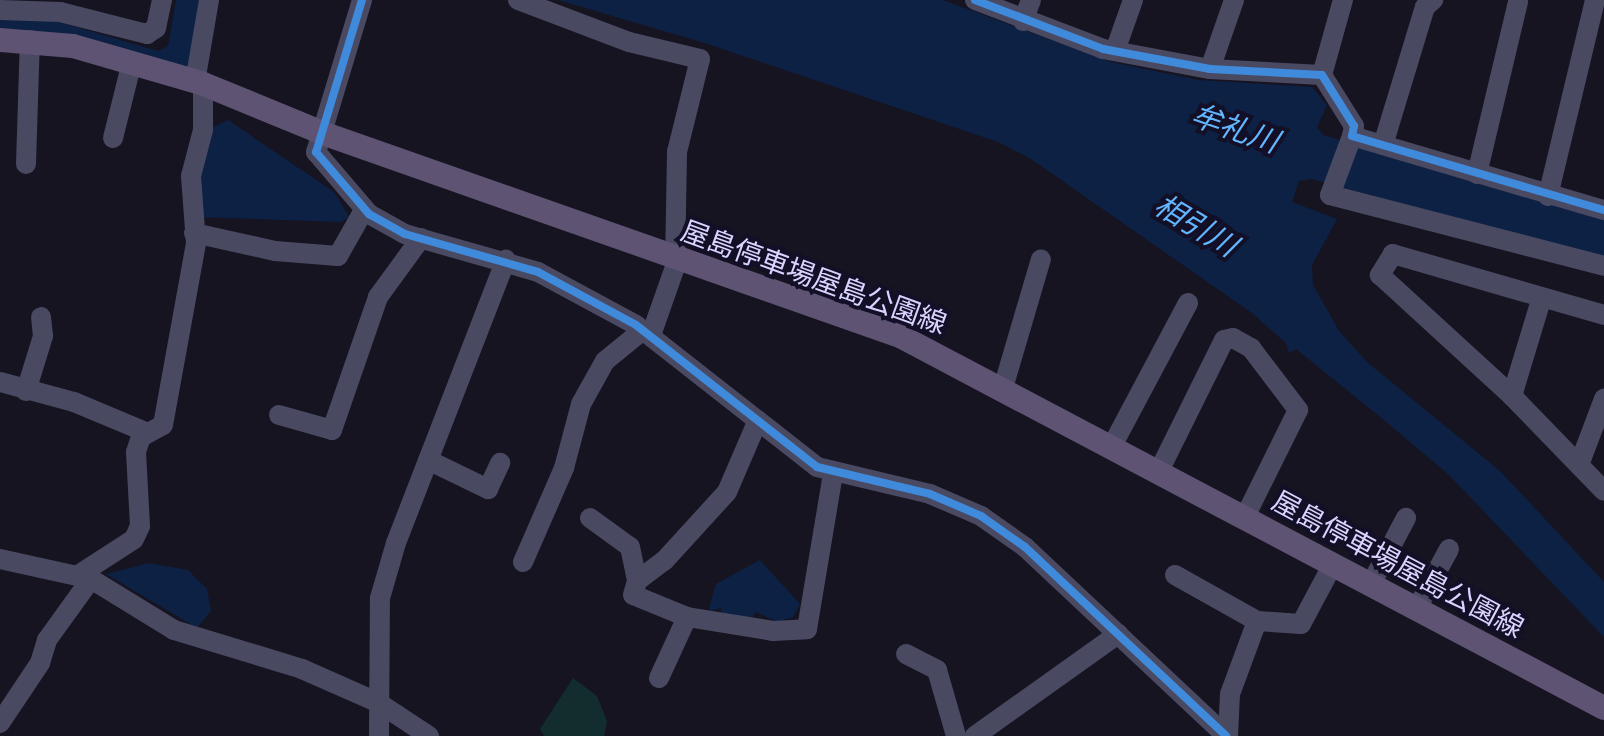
<!DOCTYPE html>
<html>
<head>
<meta charset="utf-8">
<style>
	body { margin:0 }
	#map { position:relative; width:1604px; height:736px; overflow:hidden; background:#161421; font-family:"IBM Plex Sans","Noto Sans JP",sans-serif }
	div>[style] { position:absolute }
	[style*='--x'] { left:calc(var(--x)*1px); top:calc(var(--y)*1px); width:calc(var(--w)*1px); rotate:calc(var(--a)*1deg) }
	.green>* { inset:0; background:#132c2d }
	.water>* { inset:0; background:#0d2144 }
	.minor>* { height:20px; margin:-10px; padding:0 10px; transform-origin:10px; border-radius:10px; background:#4a4962 }
	.major>* { height:24px; margin:-12px; padding:0 12px; transform-origin:12px; border-radius:12px; background:#5e5373 }
	.cycleway>* { height:8px; margin:-4px; padding:0 4px; transform-origin:4px; border-radius:4px; background:#408adc }
	span { translate:-50% -50%; white-space:nowrap; text-align:center; line-height:1.15; -webkit-text-stroke:8px #130f26; paint-order:stroke }
	.street-label { font-size:28px; color:#d9d4ff }
	.water-label { font-size:30px; color:#62b6ff; font-style:italic }
</style>
</head>
<body>
<div id="map">
	<div class="green">
		<i style="clip-path:polygon(573px 678px,597px 696px,607px 721px,604px 736px,544px 736px,540px 729px)"></i>
	</div>
	<div class="water">
		<i style="clip-path:polygon(176px 0,203px 0,193px 71px,59px 34px,0 29px,0 17px,52px 20px,158px 51px,168px 46px)"></i>
		<i style="clip-path:polygon(558px 0,943px 0,1111px 62px,1198px 80px,1312px 87px,1327px 105px,1317px 127px,1323px 135px,1604px 220px,1604px 261px,1312px 179px,1299px 181px,1292px 202px,1337px 219px,1312px 265px,1313px 285px,1339px 331px,1367px 362px,1500px 471px,1604px 582px,1604px 637px,1449px 475px,1384px 420px,1296px 349px,1289px 353px,1286px 343px,1252px 313px,1031px 159px,998px 142px,708px 44px)"></i>
		<i style="clip-path:polygon(228px 120px,334px 192px,349px 217px,341px 222px,197px 217px,196px 175px,208px 130px)"></i>
		<i style="clip-path:polygon(760px 560px,800px 604px,793px 617px,778px 622px,756px 612px,752px 618px,722px 615px,721px 608px,708px 612px,716px 584px)"></i>
		<i style="clip-path:polygon(149px 563px,188px 570px,207px 589px,211px 611px,197px 628px,106px 574px)"></i>
	</div>
	<div class="minor">
		<i style="--x:362;--y:0;--w:159;--a:106.8"></i>
		<i style="--x:316;--y:152;--w:82;--a:49.5"></i>
		<i style="--x:369;--y:214;--w:41;--a:29.1"></i>
		<i style="--x:405;--y:234;--w:138;--a:15.9"></i>
		<i style="--x:538;--y:272;--w:111;--a:28.4"></i>
		<i style="--x:636;--y:325;--w:230;--a:38.1"></i>
		<i style="--x:817;--y:467;--w:116;--a:13.4"></i>
		<i style="--x:930;--y:494;--w:56;--a:23.3"></i>
		<i style="--x:981;--y:516;--w:54;--a:35.2"></i>
		<i style="--x:1025;--y:547;--w:276;--a:43.2"></i>
		<i style="--x:518;--y:0;--w:119;--a:20.7"></i>
		<i style="--x:629;--y:42;--w:73;--a:13.5"></i>
		<i style="--x:700;--y:59;--w:96;--a:103.9"></i>
		<i style="--x:677;--y:152;--w:115;--a:91"></i>
		<i style="--x:675;--y:267;--w:72;--a:109.4"></i>
		<i style="--x:975;--y:0;--w:137;--a:20.9"></i>
		<i style="--x:1103;--y:49;--w:109;--a:10.6"></i>
		<i style="--x:1210;--y:69;--w:112;--a:3.1"></i>
		<i style="--x:1322;--y:75;--w:60;--a:57.9"></i>
		<i style="--x:1354;--y:126;--w:10;--a:101"></i>
		<i style="--x:1352;--y:136;--w:263;--a:16.4"></i>
		<i style="--x:0;--y:10;--w:60;--a:1.9"></i>
		<i style="--x:60;--y:12;--w:90;--a:14.2"></i>
		<i style="--x:147;--y:34;--w:11;--a:-34"></i>
		<i style="--x:156;--y:28;--w:29;--a:-78"></i>
		<i style="--x:1023;--y:21;--w:22;--a:-69"></i>
		<i style="--x:1115;--y:51;--w:54;--a:-70.6"></i>
		<i style="--x:1210;--y:69;--w:73;--a:-70.8"></i>
		<i style="--x:1322;--y:75;--w:78;--a:-74.4"></i>
		<i style="--x:195;--y:82;--w:83;--a:-80.3"></i>
		<i style="--x:1352;--y:136;--w:63;--a:110.4"></i>
		<i style="--x:1330;--y:195;--w:283;--a:14.5"></i>
		<i style="--x:113;--y:138;--w:78;--a:-76"></i>
		<i style="--x:1383;--y:145;--w:144;--a:-73.1"></i>
		<i style="--x:1425;--y:7;--w:11;--a:-41"></i>
		<i style="--x:26;--y:164;--w:124;--a:-88.2"></i>
		<i style="--x:1477;--y:174;--w:177;--a:-76.6"></i>
		<i style="--x:1548;--y:196;--w:202;--a:-76.5"></i>
		<i style="--x:194;--y:233;--w:83;--a:12.5"></i>
		<i style="--x:275;--y:251;--w:63;--a:4.5"></i>
		<i style="--x:338;--y:256;--w:53;--a:-60.5"></i>
		<i style="--x:1604;--y:315;--w:220;--a:-163.9"></i>
		<i style="--x:1393;--y:254;--w:25;--a:122"></i>
		<i style="--x:1380;--y:275;--w:179;--a:42.5"></i>
		<i style="--x:1512;--y:396;--w:132;--a:45.9"></i>
		<i style="--x:0;--y:382;--w:77;--a:15.1"></i>
		<i style="--x:74;--y:402;--w:80;--a:22.7"></i>
		<i style="--x:1003;--y:388;--w:134;--a:-73.6"></i>
		<i style="--x:26;--y:391;--w:58;--a:-72.8"></i>
		<i style="--x:43;--y:336;--w:19;--a:-96"></i>
		<i style="--x:1512;--y:396;--w:100;--a:-73.2"></i>
		<i style="--x:279;--y:415;--w:55;--a:15.8"></i>
		<i style="--x:332;--y:430;--w:141;--a:-70.9"></i>
		<i style="--x:378;--y:297;--w:73;--a:-53.9"></i>
		<i style="--x:1112;--y:446;--w:162;--a:-62"></i>
		<i style="--x:428;--y:460;--w:67;--a:25.8"></i>
		<i style="--x:488;--y:489;--w:29;--a:-65"></i>
		<i style="--x:1579;--y:465;--w:71;--a:-69.3"></i>
		<i style="--x:1159;--y:471;--w:146;--a:-63.6"></i>
		<i style="--x:1224;--y:340;--w:9;--a:-13"></i>
		<i style="--x:1233;--y:338;--w:21;--a:29"></i>
		<i style="--x:1251;--y:348;--w:78;--a:52.8"></i>
		<i style="--x:1298;--y:410;--w:119;--a:116.4"></i>
		<i style="--x:590;--y:518;--w:49;--a:35.9"></i>
		<i style="--x:630;--y:547;--w:35;--a:78"></i>
		<i style="--x:0;--y:559;--w:93;--a:12.4"></i>
		<i style="--x:91;--y:579;--w:97;--a:31.6"></i>
		<i style="--x:174;--y:630;--w:134;--a:16.9"></i>
		<i style="--x:302;--y:669;--w:84;--a:23.8"></i>
		<i style="--x:379;--y:703;--w:60;--a:33.4"></i>
		<i style="--x:523;--y:562;--w:103;--a:-66.4"></i>
		<i style="--x:564;--y:468;--w:66;--a:-75.1"></i>
		<i style="--x:581;--y:404;--w:49;--a:-60.8"></i>
		<i style="--x:605;--y:361;--w:49;--a:-39.2"></i>
		<i style="--x:80;--y:574;--w:64;--a:-32.9"></i>
		<i style="--x:134;--y:539;--w:14;--a:-65"></i>
		<i style="--x:140;--y:526;--w:74;--a:-93.1"></i>
		<i style="--x:136;--y:452;--w:16;--a:-72"></i>
		<i style="--x:141;--y:437;--w:25;--a:-29"></i>
		<i style="--x:163;--y:425;--w:185;--a:-79.7"></i>
		<i style="--x:196;--y:243;--w:67;--a:-94.3"></i>
		<i style="--x:191;--y:176;--w:48;--a:-75.4"></i>
		<i style="--x:203;--y:130;--w:46;--a:-90"></i>
		<i style="--x:1175;--y:575;--w:94;--a:29.3"></i>
		<i style="--x:1371;--y:584;--w:75;--a:-62.1"></i>
		<i style="--x:1417;--y:608;--w:67;--a:-61.5"></i>
		<i style="--x:687;--y:617;--w:58;--a:-157.8"></i>
		<i style="--x:633;--y:595;--w:15;--a:-74"></i>
		<i style="--x:637;--y:581;--w:34;--a:-37"></i>
		<i style="--x:664;--y:561;--w:93;--a:-47.6"></i>
		<i style="--x:727;--y:492;--w:78;--a:-66.7"></i>
		<i style="--x:906;--y:654;--w:35;--a:27"></i>
		<i style="--x:937;--y:670;--w:69;--a:73.9"></i>
		<i style="--x:659;--y:678;--w:67;--a:-65.3"></i>
		<i style="--x:687;--y:617;--w:87;--a:9.2"></i>
		<i style="--x:773;--y:631;--w:34;--a:-3"></i>
		<i style="--x:807;--y:629;--w:157;--a:-80.5"></i>
		<i style="--x:0;--y:723;--w:72;--a:-56.3"></i>
		<i style="--x:40;--y:663;--w:24;--a:-73"></i>
		<i style="--x:47;--y:640;--w:75;--a:-54.2"></i>
		<i style="--x:379;--y:736;--w:138;--a:-89.6"></i>
		<i style="--x:380;--y:598;--w:57;--a:-73.8"></i>
		<i style="--x:396;--y:543;--w:304;--a:-68.8"></i>
		<i style="--x:975;--y:736;--w:176;--a:-35.5"></i>
		<i style="--x:1228;--y:736;--w:42;--a:-87.3"></i>
		<i style="--x:1230;--y:694;--w:78;--a:-69.7"></i>
		<i style="--x:1257;--y:621;--w:44;--a:3.9"></i>
		<i style="--x:1301;--y:624;--w:68;--a:-61.9"></i>
	</div>
	<div class="major">
		<i style="--x:0;--y:40;--w:73;--a:4.7"></i>
		<i style="--x:73;--y:46;--w:133;--a:16.1"></i>
		<i style="--x:201;--y:83;--w:137;--a:22.3"></i>
		<i style="--x:328;--y:135;--w:606;--a:19.36"></i>
		<i style="--x:900;--y:336;--w:796;--a:27.85"></i>
	</div>
	<div class="cycleway">
		<i style="--x:362;--y:0;--w:159;--a:106.8"></i>
		<i style="--x:316;--y:152;--w:82;--a:49.5"></i>
		<i style="--x:369;--y:214;--w:41;--a:29.1"></i>
		<i style="--x:405;--y:234;--w:138;--a:15.9"></i>
		<i style="--x:538;--y:272;--w:111;--a:28.4"></i>
		<i style="--x:636;--y:325;--w:230;--a:38.1"></i>
		<i style="--x:817;--y:467;--w:116;--a:13.4"></i>
		<i style="--x:930;--y:494;--w:56;--a:23.3"></i>
		<i style="--x:981;--y:516;--w:54;--a:35.2"></i>
		<i style="--x:1025;--y:547;--w:276;--a:43.2"></i>
		<i style="--x:975;--y:0;--w:137;--a:20.9"></i>
		<i style="--x:1103;--y:49;--w:109;--a:10.6"></i>
		<i style="--x:1210;--y:69;--w:112;--a:3.1"></i>
		<i style="--x:1322;--y:75;--w:60;--a:57.9"></i>
		<i style="--x:1354;--y:126;--w:10;--a:101"></i>
		<i style="--x:1352;--y:136;--w:263;--a:16.4"></i>
	</div>
	<div class="street-label">
		<span style="left:814px;top:277px;rotate:20deg">屋島停車場屋島公園線</span>
		<span style="left:1398px;top:564px;rotate:28deg">屋島停車場屋島公園線</span>
	</div>
	<div class="water-label">
		<span style="left:1235px;top:128px;rotate:19deg">牟礼川</span>
		<span style="left:1196px;top:225px;rotate:31deg">相引川</span>
	</div>
</div>
</body>
</html>
